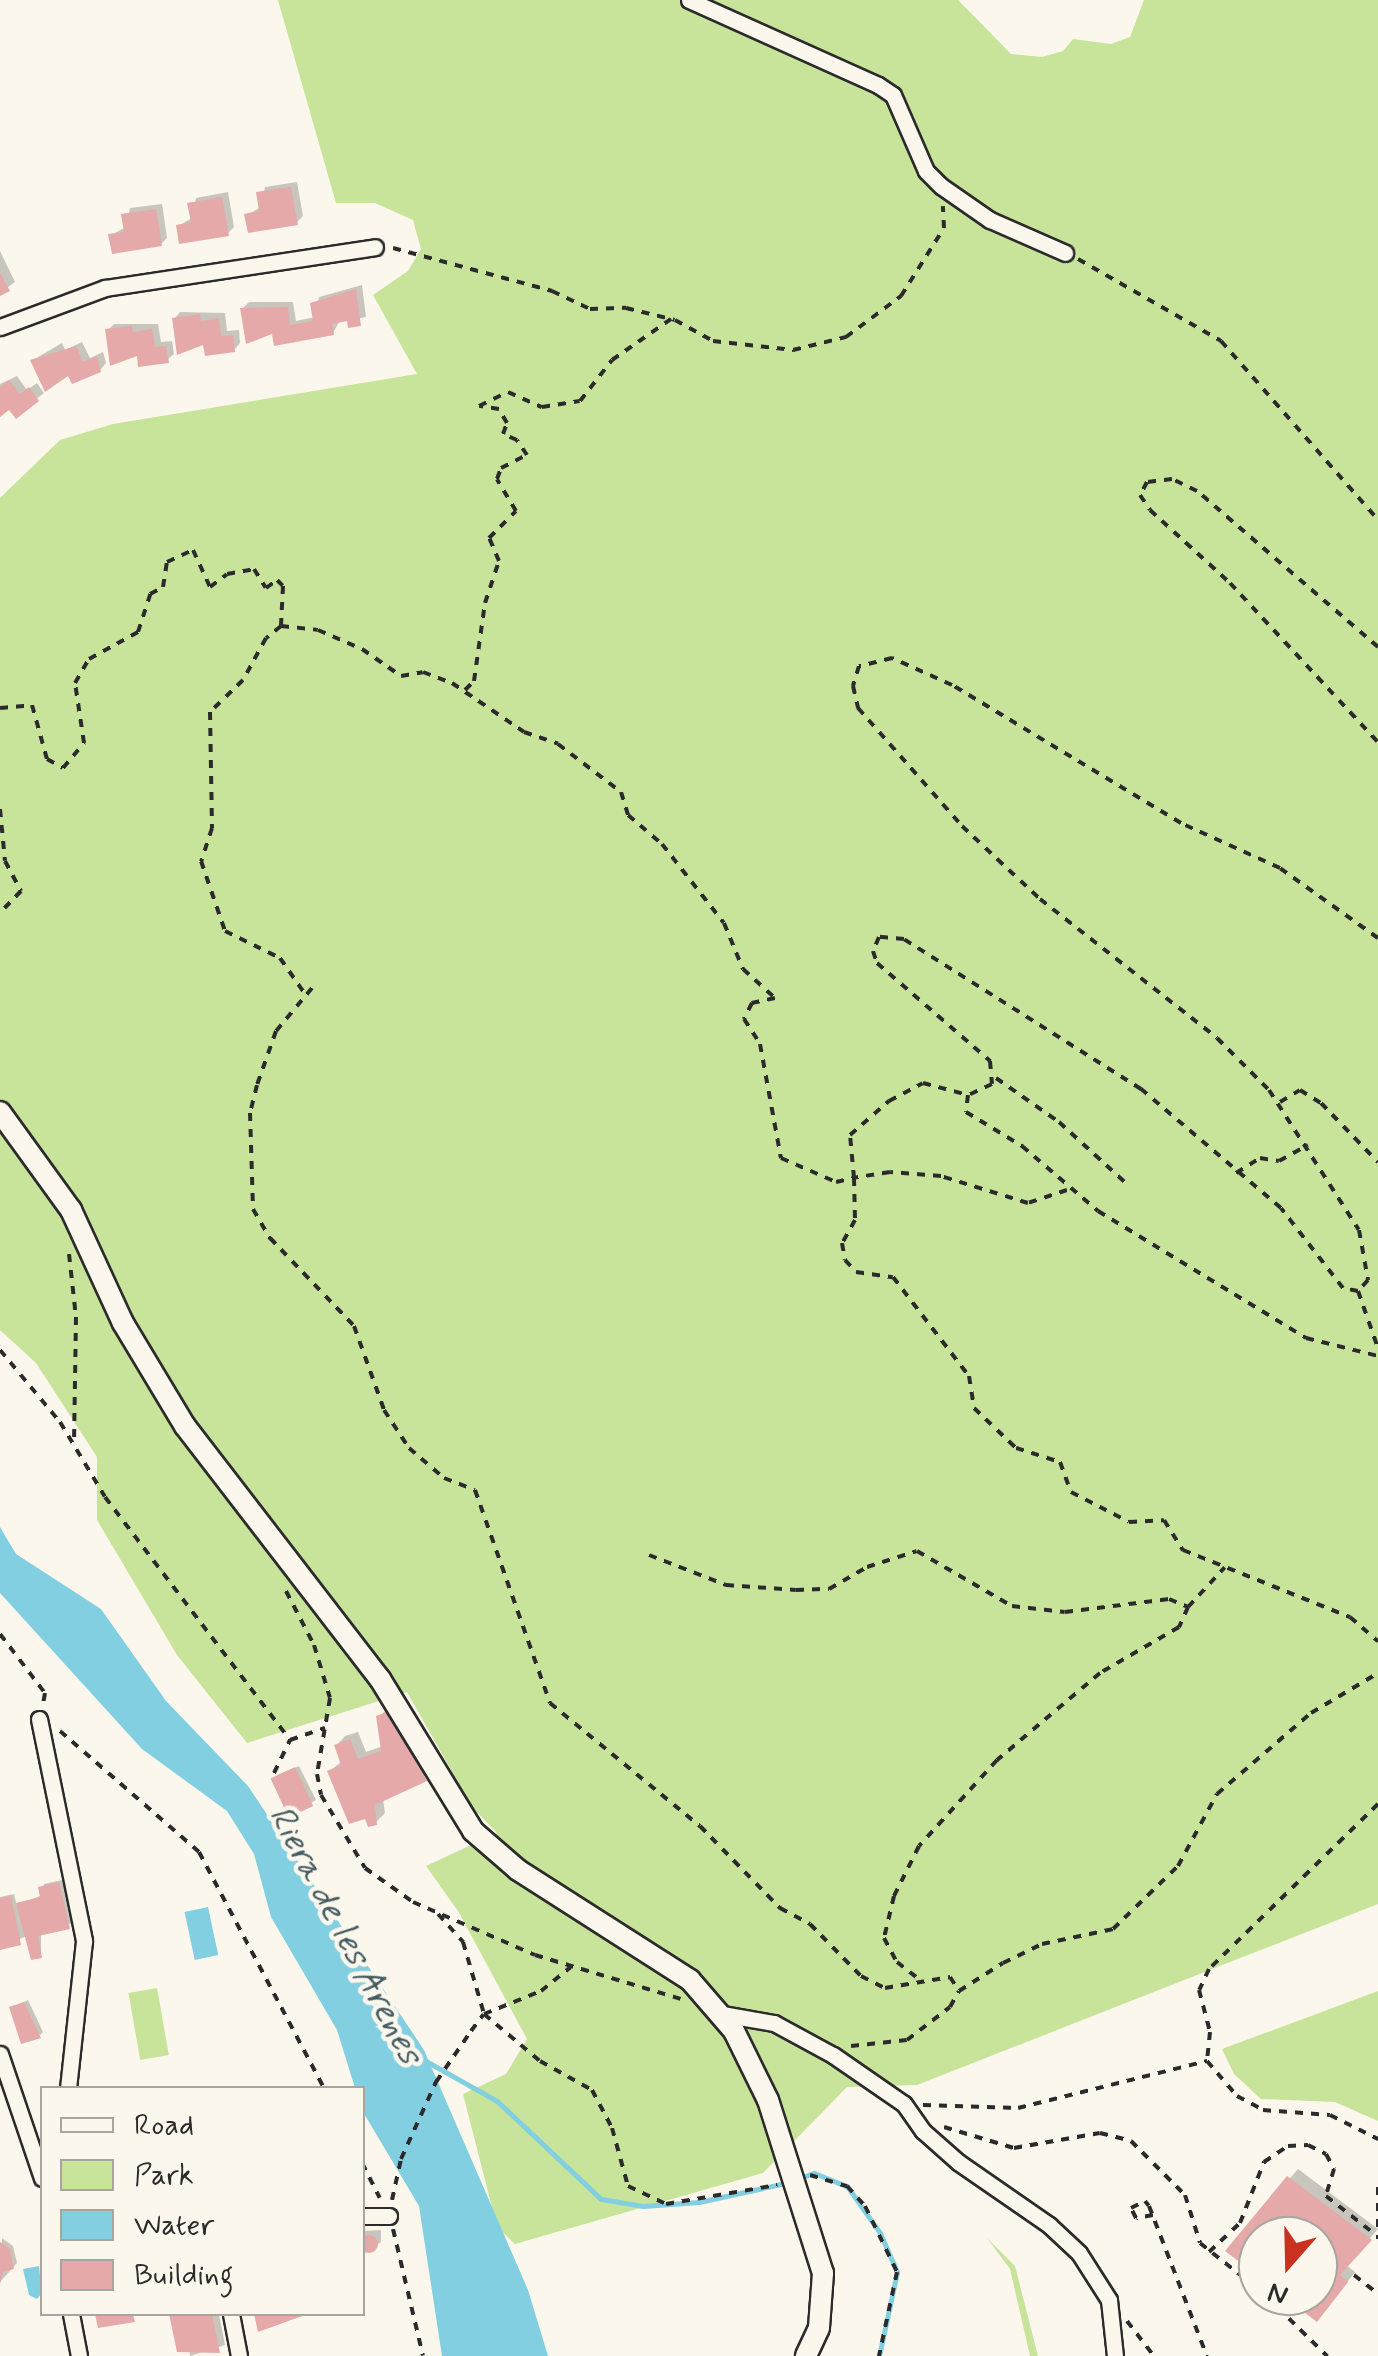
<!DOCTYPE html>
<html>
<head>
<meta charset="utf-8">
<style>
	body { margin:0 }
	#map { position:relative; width:1378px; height:2356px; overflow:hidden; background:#fbf7ec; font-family:Mynerve,sans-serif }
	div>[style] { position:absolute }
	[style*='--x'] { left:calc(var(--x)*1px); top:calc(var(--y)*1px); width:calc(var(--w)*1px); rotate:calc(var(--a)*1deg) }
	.green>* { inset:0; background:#c8e39a; transform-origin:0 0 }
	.water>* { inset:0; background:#82cfe2; transform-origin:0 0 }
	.shadow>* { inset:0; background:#0003 }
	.stream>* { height:5px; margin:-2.5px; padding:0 2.5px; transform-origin:2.5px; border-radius:2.5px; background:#82cfe2 }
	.building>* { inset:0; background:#e4a9a8; transform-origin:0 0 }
	.round { border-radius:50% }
	.path>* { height:4px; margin-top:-2px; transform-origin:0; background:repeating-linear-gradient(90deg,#2b2b2b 0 8px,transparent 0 16px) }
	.roads { filter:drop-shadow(2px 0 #2b2b2b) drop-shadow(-2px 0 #2b2b2b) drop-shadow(0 2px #2b2b2b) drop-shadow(0 -2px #2b2b2b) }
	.minor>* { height:15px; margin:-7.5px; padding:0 7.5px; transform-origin:7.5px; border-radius:7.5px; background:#fbf7ec }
	.tertiary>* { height:20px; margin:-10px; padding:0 10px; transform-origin:10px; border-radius:10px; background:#fbf7ec }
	span { translate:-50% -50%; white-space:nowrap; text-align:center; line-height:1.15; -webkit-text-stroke:9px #fbf7ec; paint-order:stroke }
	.water-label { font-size:35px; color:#455c62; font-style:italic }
	.legend { position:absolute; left:40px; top:2086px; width:325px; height:230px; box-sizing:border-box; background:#fbf7ec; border:2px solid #a8a59f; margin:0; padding:12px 18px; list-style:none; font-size:30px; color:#2b2b2b }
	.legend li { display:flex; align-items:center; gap:20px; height:50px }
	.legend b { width:50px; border:2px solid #a8a59f }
	.north { position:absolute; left:1238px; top:2216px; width:100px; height:100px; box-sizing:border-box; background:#fbf7ec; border:2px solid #a8a59f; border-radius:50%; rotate:200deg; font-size:28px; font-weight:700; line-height:40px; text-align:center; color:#2b2b2b }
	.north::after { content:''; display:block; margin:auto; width:35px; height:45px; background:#c8321e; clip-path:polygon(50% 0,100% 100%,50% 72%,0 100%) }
</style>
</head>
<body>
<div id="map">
	<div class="green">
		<i style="clip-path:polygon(278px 0,958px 0,1011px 54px,1042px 57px,1063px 51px,1073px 39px,1111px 44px,1130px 37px,1144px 0,1378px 0,1378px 1904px,917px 2085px,847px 2087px,763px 2173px,515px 2244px,497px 2227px,463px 2094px,506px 2074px,527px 2039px,458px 1911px,426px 1866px,497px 1833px,472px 1807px,407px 1692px,247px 1743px,177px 1655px,97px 1520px,97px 1457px,36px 1363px,0 1330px,0 498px,60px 440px,113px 424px,417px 374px,373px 295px,408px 271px,421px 249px,413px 220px,375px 203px,336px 203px)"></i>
		<i style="left:157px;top:1988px;width:68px;height:29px;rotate:80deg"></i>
		<i style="clip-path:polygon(1378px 1991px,1378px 2121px,1335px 2102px,1261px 2099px,1234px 2074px,1222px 2049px)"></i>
		<i style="clip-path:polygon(987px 2238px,1015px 2266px,1038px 2356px,1030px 2356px,1010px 2269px)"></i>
	</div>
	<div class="water">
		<i style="clip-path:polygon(0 1527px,16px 1554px,101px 1609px,166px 1701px,248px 1786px,424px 2050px,528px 2290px,548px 2356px,442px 2356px,419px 2206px,363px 2112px,362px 2088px,355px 2088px,337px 2030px,271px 1917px,254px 1854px,227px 1811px,142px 1749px,0 1593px)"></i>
		<i style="left:208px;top:1907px;width:49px;height:24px;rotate:78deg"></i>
		<i style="clip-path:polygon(39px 2266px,42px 2293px,37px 2299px,29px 2295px,23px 2269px)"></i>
	</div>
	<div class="shadow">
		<i style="clip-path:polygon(297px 182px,303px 216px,296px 223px,247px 215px,261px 207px,265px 187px)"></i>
		<i style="clip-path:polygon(228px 192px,234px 227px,228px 233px,178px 226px,192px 218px,196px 198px)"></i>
		<i style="clip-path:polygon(162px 204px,167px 238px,161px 244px,111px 235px,126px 227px,130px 208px)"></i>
		<i style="clip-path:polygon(0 251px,15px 282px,0 293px)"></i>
		<i style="clip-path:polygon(362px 285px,366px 317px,339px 322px,333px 333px,274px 331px,243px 308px,249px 302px,293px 302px,296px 321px,315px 317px,319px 297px)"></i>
		<i style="clip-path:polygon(180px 312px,225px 313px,227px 331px,239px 330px,240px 343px,234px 350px,174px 319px)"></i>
		<i style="clip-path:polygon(114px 324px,158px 324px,161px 342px,172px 341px,174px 354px,167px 360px,129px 355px,112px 363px,108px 330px)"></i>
		<i style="clip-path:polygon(82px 342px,90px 358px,103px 352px,106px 363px,100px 370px,69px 372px,33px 360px,62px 343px,65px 350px)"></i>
		<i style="clip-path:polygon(17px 376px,27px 390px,37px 383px,44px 393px,16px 415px,10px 407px,0 417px,0 384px)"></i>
		<i style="clip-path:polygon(388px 1708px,434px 1771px,383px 1799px,385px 1813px,376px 1822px,330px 1771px,342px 1761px,337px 1745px,345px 1736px,358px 1732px,366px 1752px,383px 1746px,379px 1717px)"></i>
		<i style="clip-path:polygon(299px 1766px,316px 1800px,290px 1814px,277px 1775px)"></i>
		<i style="clip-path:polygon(62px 1880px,73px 1923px,41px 1933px,41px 1955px,27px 1936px,0 1947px,0 1897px,14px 1894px,17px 1906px,42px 1895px,44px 1884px)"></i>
		<i style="clip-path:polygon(28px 2000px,43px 2032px,40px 2035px,12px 2008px)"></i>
		<i style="clip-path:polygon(1298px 2169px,1378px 2229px,1346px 2265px,1355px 2272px,1326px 2310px,1287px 2296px,1318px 2296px,1318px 2236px,1258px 2236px,1258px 2273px,1229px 2250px)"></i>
		<i style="clip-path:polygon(381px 2230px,381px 2242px,362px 2255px,362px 2231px)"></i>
		<i style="clip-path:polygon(2px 2238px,13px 2246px,17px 2263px,0 2282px)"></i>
		<i style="clip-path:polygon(172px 2314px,219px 2314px,225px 2345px,190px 2356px,189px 2347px,179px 2349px)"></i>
	</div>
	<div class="stream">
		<i style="--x:424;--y:2060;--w:84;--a:29.3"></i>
		<i style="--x:497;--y:2101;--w:143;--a:43.3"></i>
		<i style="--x:601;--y:2199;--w:43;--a:9.5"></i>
		<i style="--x:643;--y:2206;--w:56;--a:-4.1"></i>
		<i style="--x:699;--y:2202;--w:93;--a:-12.4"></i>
		<i style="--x:800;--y:2178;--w:15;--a:-20"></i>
		<i style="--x:814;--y:2173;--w:35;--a:22"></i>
		<i style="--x:847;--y:2186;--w:57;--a:54.9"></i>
		<i style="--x:880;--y:2233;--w:43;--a:66.4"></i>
		<i style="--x:897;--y:2272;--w:86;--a:102.1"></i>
	</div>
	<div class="building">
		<i style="clip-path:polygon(291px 187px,298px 225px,248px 233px,244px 214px,259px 211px,256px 192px)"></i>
		<i style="clip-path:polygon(222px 197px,229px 236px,179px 244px,176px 225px,191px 222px,187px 203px)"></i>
		<i style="clip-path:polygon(156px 209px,162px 246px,112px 254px,108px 234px,124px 232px,121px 214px)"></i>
		<i style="clip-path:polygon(0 273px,10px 291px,0 296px)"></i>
		<i style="clip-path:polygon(356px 289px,361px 326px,348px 328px,347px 321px,332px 324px,334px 335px,274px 346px,272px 334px,246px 344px,240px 308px,288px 307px,290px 325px,313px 321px,310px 303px)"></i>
		<i style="clip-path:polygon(200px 314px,201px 321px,219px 318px,221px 336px,233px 335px,235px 352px,205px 356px,203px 345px,177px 355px,172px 318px)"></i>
		<i style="clip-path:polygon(132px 326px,133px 332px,152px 329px,155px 347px,166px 346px,169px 363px,138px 367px,137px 356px,110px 366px,105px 329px)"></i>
		<i style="clip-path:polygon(76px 346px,83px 362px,97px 356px,101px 372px,72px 384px,68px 376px,45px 392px,30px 360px)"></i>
		<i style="clip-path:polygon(9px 380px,20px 394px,29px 387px,39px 401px,16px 419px,9px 410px,0 417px,0 387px)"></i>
		<i style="clip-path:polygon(387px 1712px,427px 1781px,375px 1805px,377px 1825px,368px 1827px,365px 1819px,349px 1824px,327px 1771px,341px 1765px,334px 1745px,350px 1739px,358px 1759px,381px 1751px,376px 1716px)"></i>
		<i style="left:295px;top:1767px;width:43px;height:27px;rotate:65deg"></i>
		<i style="clip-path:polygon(59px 1882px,70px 1929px,38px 1936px,42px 1958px,31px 1960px,16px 1903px,40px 1897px,38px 1887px)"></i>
		<i style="clip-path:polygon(11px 1896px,21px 1945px,0 1950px,0 1898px)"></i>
		<i style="clip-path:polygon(24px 2002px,41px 2038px,21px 2044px,9px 2007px)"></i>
		<i style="clip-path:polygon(1287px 2176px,1372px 2240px,1340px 2275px,1348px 2282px,1317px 2322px,1283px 2296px,1318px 2296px,1318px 2236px,1258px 2236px,1258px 2276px,1225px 2251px)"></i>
		<i class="round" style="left:360px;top:2235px;width:18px;height:18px"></i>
		<i style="clip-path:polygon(0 2242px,10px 2249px,14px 2269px,3px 2272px,0 2284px)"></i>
		<i style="clip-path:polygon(95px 2314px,133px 2314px,135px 2322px,98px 2328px)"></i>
		<i style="clip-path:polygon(169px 2314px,212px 2314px,220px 2353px,177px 2352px)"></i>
		<i style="clip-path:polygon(254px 2314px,305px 2314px,305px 2315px,258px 2332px)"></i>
	</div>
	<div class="path">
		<i style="--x:393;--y:248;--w:165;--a:15.1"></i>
		<i style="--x:552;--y:291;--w:42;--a:25.3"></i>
		<i style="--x:590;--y:309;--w:36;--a:-2"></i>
		<i style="--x:626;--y:308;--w:50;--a:13.8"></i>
		<i style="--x:675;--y:320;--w:43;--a:28.9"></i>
		<i style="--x:713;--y:341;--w:81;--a:6.4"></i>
		<i style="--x:793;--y:350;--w:55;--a:-13.8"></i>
		<i style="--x:846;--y:337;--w:69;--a:-36.7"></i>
		<i style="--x:901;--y:296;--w:80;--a:-57.7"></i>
		<i style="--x:944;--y:228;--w:22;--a:-93"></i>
		<i style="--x:1078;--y:259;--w:165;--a:29.8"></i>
		<i style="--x:1221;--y:341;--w:238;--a:48.7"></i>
		<i style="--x:281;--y:626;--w:19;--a:141"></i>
		<i style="--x:266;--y:638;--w:48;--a:118.7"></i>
		<i style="--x:243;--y:680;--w:46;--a:135.9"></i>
		<i style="--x:210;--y:712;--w:116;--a:89"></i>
		<i style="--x:212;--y:828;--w:35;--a:108"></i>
		<i style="--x:201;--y:861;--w:74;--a:71.1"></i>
		<i style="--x:225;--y:931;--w:61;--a:26.1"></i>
		<i style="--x:280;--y:958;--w:44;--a:55.2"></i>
		<i style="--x:1378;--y:647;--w:239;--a:-139.2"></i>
		<i style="--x:1197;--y:491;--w:28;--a:-154"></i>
		<i style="--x:1172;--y:479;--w:25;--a:173"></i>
		<i style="--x:1147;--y:482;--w:15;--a:118"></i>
		<i style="--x:1140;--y:495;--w:18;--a:56"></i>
		<i style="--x:1150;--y:510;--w:108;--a:42.4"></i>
		<i style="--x:1230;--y:583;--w:217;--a:47.1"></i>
		<i style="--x:465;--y:690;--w:13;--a:-45"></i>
		<i style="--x:474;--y:681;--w:79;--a:-82"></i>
		<i style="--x:485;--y:603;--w:44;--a:-71.6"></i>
		<i style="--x:499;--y:561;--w:25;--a:-113"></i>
		<i style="--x:489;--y:538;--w:38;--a:-45"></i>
		<i style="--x:516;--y:511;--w:37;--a:-121"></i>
		<i style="--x:497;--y:479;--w:12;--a:-70"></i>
		<i style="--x:501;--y:468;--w:29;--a:-27"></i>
		<i style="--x:527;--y:455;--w:18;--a:-124"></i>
		<i style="--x:517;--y:440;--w:15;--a:-157"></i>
		<i style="--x:503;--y:434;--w:12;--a:-70"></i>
		<i style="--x:507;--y:423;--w:16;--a:-120"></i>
		<i style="--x:499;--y:409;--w:20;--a:-171"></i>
		<i style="--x:479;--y:406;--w:32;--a:-26"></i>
		<i style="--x:508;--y:392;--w:37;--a:24"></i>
		<i style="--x:542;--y:407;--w:38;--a:-9"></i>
		<i style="--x:580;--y:401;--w:52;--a:-52"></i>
		<i style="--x:612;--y:360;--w:72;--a:-34.8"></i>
		<i style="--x:0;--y:708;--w:32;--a:-5"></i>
		<i style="--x:32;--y:705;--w:56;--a:74.5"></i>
		<i style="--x:47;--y:759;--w:18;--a:29"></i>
		<i style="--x:63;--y:768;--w:33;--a:-50"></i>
		<i style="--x:84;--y:743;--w:61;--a:-98.5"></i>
		<i style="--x:75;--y:683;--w:28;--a:-60"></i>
		<i style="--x:89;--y:659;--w:56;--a:-28.9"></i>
		<i style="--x:138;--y:632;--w:40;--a:-72"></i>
		<i style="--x:150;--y:594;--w:15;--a:-28"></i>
		<i style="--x:163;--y:587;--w:25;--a:-81"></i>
		<i style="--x:167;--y:562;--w:29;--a:-25"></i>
		<i style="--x:193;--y:550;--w:41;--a:65.3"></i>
		<i style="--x:210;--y:587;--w:21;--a:-37"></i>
		<i style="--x:227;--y:574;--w:27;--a:-10"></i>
		<i style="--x:254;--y:569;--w:22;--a:58"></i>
		<i style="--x:266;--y:588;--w:14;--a:-36"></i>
		<i style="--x:277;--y:580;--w:8;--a:45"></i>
		<i style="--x:283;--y:586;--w:40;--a:92.9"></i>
		<i style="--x:281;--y:626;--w:37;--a:6"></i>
		<i style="--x:318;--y:630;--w:48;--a:23.4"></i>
		<i style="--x:362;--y:649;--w:47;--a:34.7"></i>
		<i style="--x:401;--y:676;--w:22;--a:-10"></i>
		<i style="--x:423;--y:672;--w:31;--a:21"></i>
		<i style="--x:452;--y:683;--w:87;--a:34.2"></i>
		<i style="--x:524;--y:732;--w:36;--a:19"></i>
		<i style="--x:558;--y:744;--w:79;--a:37.3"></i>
		<i style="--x:621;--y:792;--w:24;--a:73"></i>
		<i style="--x:628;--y:815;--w:45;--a:40.5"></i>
		<i style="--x:662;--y:844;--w:100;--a:51.9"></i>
		<i style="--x:724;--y:923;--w:50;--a:67.6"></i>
		<i style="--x:743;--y:969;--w:43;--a:42.2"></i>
		<i style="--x:775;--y:998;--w:24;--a:168"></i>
		<i style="--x:752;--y:1003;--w:18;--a:117"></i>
		<i style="--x:744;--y:1019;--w:30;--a:57"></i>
		<i style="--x:760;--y:1044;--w:116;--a:79.6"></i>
		<i style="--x:781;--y:1158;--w:60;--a:23.6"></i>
		<i style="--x:836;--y:1182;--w:18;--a:-13"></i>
		<i style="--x:854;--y:1178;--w:43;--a:-95.3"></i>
		<i style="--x:850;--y:1135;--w:52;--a:-41.1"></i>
		<i style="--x:889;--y:1101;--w:38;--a:-28"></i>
		<i style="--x:923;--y:1083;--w:47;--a:14.9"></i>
		<i style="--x:0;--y:809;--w:52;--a:84.5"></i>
		<i style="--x:5;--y:861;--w:34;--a:62"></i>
		<i style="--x:21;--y:891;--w:30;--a:134"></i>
		<i style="--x:1378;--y:938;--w:120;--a:-144.5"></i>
		<i style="--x:1280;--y:868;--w:109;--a:-155.6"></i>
		<i style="--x:1181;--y:823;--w:267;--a:-148.9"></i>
		<i style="--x:952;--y:685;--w:66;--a:-155.8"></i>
		<i style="--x:892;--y:658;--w:34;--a:166"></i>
		<i style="--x:859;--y:666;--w:21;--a:107"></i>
		<i style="--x:853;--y:686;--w:23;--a:77"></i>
		<i style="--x:858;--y:708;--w:157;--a:48.6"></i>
		<i style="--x:962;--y:826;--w:107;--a:43.1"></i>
		<i style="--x:1040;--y:899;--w:225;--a:38.1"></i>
		<i style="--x:1217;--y:1038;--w:74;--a:45"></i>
		<i style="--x:1269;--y:1090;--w:166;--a:57.3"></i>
		<i style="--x:1359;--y:1230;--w:51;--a:79.8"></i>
		<i style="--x:1368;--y:1280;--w:15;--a:132"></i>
		<i style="--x:1358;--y:1291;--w:15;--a:-169"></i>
		<i style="--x:1343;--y:1288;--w:101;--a:-127.8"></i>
		<i style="--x:1281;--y:1208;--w:184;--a:-139.6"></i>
		<i style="--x:1141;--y:1089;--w:280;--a:-147.7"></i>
		<i style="--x:904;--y:939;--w:25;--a:-175"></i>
		<i style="--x:879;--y:937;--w:15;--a:113"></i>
		<i style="--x:873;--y:951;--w:13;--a:72"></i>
		<i style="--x:877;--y:963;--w:150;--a:40.9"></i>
		<i style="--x:990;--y:1061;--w:23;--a:85"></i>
		<i style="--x:992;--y:1084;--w:26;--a:155"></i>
		<i style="--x:968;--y:1095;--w:17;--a:97"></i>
		<i style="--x:966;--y:1112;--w:66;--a:31.3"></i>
		<i style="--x:1022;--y:1146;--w:100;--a:40.5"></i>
		<i style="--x:1098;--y:1211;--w:244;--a:31.4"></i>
		<i style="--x:1306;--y:1338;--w:74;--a:14"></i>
		<i style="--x:312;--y:988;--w:56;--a:129.9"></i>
		<i style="--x:276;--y:1031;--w:57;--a:109.4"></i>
		<i style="--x:257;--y:1085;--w:29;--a:104"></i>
		<i style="--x:250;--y:1113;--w:96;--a:88.2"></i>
		<i style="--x:253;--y:1209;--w:34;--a:60"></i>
		<i style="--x:270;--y:1238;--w:122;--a:46.3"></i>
		<i style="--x:354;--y:1326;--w:89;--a:70.3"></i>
		<i style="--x:384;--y:1410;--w:45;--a:56.7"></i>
		<i style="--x:409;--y:1448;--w:46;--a:40.6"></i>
		<i style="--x:444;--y:1478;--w:33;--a:21"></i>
		<i style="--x:475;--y:1490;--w:226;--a:70.6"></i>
		<i style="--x:550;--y:1703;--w:194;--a:39.4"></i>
		<i style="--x:700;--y:1826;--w:115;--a:45.7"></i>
		<i style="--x:780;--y:1908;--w:34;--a:28"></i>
		<i style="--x:810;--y:1924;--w:73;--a:45.6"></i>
		<i style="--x:861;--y:1976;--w:27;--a:27"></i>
		<i style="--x:885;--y:1988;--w:66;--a:-9.6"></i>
		<i style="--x:950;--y:1977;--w:17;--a:57"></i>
		<i style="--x:996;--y:1078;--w:77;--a:34.9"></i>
		<i style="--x:1059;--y:1122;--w:93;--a:42.4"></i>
		<i style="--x:1280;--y:1102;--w:23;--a:-31"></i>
		<i style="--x:1300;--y:1090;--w:25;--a:32"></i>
		<i style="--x:1321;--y:1103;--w:82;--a:46"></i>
		<i style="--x:1236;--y:1173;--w:28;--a:-32"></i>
		<i style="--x:1260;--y:1158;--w:19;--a:9"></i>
		<i style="--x:1279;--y:1161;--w:33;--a:-29"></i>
		<i style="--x:1067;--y:1190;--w:41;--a:161.6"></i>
		<i style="--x:1028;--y:1203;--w:91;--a:-162.8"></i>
		<i style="--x:941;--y:1176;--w:51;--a:-175.5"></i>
		<i style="--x:890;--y:1172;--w:36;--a:171"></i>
		<i style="--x:854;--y:1178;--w:42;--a:88.6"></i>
		<i style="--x:855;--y:1220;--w:26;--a:119"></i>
		<i style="--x:842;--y:1243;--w:17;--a:80"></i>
		<i style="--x:845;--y:1260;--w:16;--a:47"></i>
		<i style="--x:856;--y:1272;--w:37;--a:8"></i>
		<i style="--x:893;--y:1277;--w:125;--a:52.5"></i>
		<i style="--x:969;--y:1376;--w:32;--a:81"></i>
		<i style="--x:974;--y:1408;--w:58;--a:43.6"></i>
		<i style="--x:1016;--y:1448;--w:46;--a:17.7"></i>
		<i style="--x:1060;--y:1462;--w:32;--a:70"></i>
		<i style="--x:1071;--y:1492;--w:65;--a:27.3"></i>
		<i style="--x:1129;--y:1522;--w:35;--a:-3"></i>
		<i style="--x:1164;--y:1520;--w:36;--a:58"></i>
		<i style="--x:1183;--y:1550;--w:180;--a:21.9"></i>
		<i style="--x:1350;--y:1617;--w:37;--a:41"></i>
		<i style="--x:69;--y:1254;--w:63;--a:83.7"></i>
		<i style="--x:76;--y:1317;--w:127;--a:90.9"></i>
		<i style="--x:1358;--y:1291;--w:60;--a:70.7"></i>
		<i style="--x:0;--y:1350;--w:94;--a:50.2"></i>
		<i style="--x:60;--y:1422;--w:87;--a:59"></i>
		<i style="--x:105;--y:1497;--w:305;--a:52.7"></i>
		<i style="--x:649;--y:1555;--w:83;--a:21.3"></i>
		<i style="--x:726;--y:1585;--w:70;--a:4.1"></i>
		<i style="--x:796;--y:1590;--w:33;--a:-2"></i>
		<i style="--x:829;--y:1589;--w:44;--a:-30.1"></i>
		<i style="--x:867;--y:1567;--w:52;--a:-17.7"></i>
		<i style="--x:917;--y:1551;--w:110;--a:30.1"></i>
		<i style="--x:1012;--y:1606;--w:53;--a:6.5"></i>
		<i style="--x:1065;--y:1612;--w:105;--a:-7.1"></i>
		<i style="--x:1169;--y:1599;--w:21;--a:23"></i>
		<i style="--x:1188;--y:1607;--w:22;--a:114"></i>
		<i style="--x:1179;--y:1627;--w:91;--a:149.8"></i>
		<i style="--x:1100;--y:1673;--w:135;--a:139.8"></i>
		<i style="--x:997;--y:1760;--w:116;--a:132.2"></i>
		<i style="--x:919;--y:1846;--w:56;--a:116.6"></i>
		<i style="--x:894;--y:1896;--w:43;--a:103.4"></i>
		<i style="--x:884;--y:1938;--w:27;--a:62"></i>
		<i style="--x:897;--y:1962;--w:29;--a:38"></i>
		<i style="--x:286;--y:1591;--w:61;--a:62.6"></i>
		<i style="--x:314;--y:1645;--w:55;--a:73.2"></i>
		<i style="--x:330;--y:1698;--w:77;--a:99.7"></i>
		<i style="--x:317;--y:1774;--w:21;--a:79"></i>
		<i style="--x:321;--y:1795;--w:85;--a:58.9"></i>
		<i style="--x:365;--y:1868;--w:59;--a:35.3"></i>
		<i style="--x:413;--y:1902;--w:133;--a:23.5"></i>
		<i style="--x:535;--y:1955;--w:152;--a:16.8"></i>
		<i style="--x:1188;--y:1607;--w:54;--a:-47.2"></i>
		<i style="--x:0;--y:1634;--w:74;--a:52.7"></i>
		<i style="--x:45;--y:1693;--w:11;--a:100"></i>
		<i style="--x:60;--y:1731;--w:184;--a:41"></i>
		<i style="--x:199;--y:1852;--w:267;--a:62.1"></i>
		<i style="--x:274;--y:1773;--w:37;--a:-64"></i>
		<i style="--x:290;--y:1740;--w:37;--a:-19"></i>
		<i style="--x:1378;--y:1804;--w:236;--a:135.7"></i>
		<i style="--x:1209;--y:1969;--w:23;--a:115"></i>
		<i style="--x:1199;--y:1990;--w:43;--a:75.3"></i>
		<i style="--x:1210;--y:2032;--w:29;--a:96"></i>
		<i style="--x:1207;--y:2061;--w:46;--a:49.4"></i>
		<i style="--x:1237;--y:2096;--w:30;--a:28"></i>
		<i style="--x:1263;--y:2110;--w:67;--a:4.3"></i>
		<i style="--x:1330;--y:2115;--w:54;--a:26.6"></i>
		<i style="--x:438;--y:1914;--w:38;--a:48"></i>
		<i style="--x:463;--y:1942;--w:75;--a:73.7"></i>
		<i style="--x:484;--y:2014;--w:73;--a:40"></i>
		<i style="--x:540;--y:2061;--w:60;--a:29.1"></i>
		<i style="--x:592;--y:2090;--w:43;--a:62.2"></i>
		<i style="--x:612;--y:2128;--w:60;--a:74.6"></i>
		<i style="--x:628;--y:2186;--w:42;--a:25.3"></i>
		<i style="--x:666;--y:2204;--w:113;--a:-9.7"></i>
		<i style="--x:851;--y:2046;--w:56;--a:-6.1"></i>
		<i style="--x:907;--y:2040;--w:54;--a:-37.5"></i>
		<i style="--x:950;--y:2007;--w:18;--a:-61"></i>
		<i style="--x:959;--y:1991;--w:52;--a:-32.5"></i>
		<i style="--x:1003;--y:1963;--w:43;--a:-26"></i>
		<i style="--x:1042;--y:1944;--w:73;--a:-11.9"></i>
		<i style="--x:1113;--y:1929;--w:91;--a:-44.1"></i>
		<i style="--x:1178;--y:1866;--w:82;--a:-61.6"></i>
		<i style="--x:1217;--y:1794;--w:124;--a:-40.8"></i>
		<i style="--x:1311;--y:1713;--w:78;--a:-30.8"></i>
		<i style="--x:923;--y:2105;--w:95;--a:1.8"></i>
		<i style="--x:1018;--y:2108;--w:195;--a:-14"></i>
		<i style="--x:944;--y:2127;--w:73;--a:16.7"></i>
		<i style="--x:1014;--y:2148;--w:87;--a:-9.9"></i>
		<i style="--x:1100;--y:2133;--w:32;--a:14"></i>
		<i style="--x:1131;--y:2141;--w:76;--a:45"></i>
		<i style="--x:1185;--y:2195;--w:50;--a:72.6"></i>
		<i style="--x:1200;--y:2243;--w:74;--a:38.4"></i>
		<i style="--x:362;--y:2163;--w:39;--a:63"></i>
		<i style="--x:810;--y:2175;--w:39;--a:17"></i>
		<i style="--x:847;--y:2186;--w:27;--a:48"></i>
		<i style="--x:865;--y:2206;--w:73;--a:64.1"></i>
		<i style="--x:897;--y:2272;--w:86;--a:102.1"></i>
		<i style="--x:1378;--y:2187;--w:52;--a:90"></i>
		<i style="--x:392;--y:2200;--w:42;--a:-77.6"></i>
		<i style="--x:401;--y:2159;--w:85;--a:-65.6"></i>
		<i style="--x:436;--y:2082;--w:62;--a:-55.5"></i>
		<i style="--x:471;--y:2031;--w:21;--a:-53"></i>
		<i style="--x:484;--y:2014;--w:61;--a:-22"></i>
		<i style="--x:541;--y:1991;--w:38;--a:-39"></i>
		<i style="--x:1153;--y:2215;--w:17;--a:170"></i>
		<i style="--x:1136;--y:2218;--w:11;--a:-117"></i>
		<i style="--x:1131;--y:2208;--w:16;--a:-27"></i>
		<i style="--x:1145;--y:2201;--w:6;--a:51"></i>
		<i style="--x:1149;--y:2206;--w:161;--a:68.9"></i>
		<i style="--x:393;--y:2229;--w:130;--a:76.7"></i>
		<i style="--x:1209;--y:2252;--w:42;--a:-43.1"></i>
		<i style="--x:1240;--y:2223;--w:66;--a:-68.5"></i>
		<i style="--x:1264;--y:2162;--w:29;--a:-34"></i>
		<i style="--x:1288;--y:2146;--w:20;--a:-3"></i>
		<i style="--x:1308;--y:2145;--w:20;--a:27"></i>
		<i style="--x:1326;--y:2154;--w:17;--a:62"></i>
		<i style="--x:1334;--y:2169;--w:28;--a:107"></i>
		<i style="--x:1326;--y:2196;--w:63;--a:38"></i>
		<i style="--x:1354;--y:2275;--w:31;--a:38"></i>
		<i style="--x:1266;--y:2296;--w:86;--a:44.5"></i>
		<i style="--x:1127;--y:2321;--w:44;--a:52.4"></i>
	</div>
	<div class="roads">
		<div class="minor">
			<i style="--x:689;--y:0;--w:207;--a:24.2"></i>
			<i style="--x:878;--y:85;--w:18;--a:34"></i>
			<i style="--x:893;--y:95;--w:83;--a:66.5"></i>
			<i style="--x:926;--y:171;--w:21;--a:45"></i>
			<i style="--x:941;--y:186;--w:60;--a:34.8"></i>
			<i style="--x:990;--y:220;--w:82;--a:23.7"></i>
			<i style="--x:0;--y:327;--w:112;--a:-20.4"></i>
			<i style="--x:105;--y:288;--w:273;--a:-8.6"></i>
			<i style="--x:39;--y:1719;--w:227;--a:78.5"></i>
			<i style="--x:84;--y:1941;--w:148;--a:96.2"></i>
			<i style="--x:722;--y:2014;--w:53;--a:9.8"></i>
			<i style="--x:774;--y:2023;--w:67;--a:28.5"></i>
			<i style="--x:833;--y:2055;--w:86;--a:34.6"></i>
			<i style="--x:904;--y:2104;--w:33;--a:55"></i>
			<i style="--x:923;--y:2131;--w:47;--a:41.5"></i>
			<i style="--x:958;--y:2162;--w:111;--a:34.7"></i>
			<i style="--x:1049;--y:2225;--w:41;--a:43"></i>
			<i style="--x:1079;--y:2253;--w:56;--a:57.4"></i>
			<i style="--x:1109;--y:2300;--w:56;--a:83.9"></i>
			<i style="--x:0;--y:2054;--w:131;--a:71.3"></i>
			<i style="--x:362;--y:2216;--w:27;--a:0"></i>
			<i style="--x:71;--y:2314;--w:43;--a:79.2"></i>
			<i style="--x:231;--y:2314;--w:43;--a:79.2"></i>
		</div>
		<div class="tertiary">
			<i style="--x:0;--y:1112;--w:121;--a:54.1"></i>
			<i style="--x:71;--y:1210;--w:124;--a:65.3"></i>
			<i style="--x:123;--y:1323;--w:120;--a:59"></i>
			<i style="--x:185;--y:1426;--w:319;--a:52.4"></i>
			<i style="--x:380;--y:1679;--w:178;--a:58.5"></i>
			<i style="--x:473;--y:1831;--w:60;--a:40.9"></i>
			<i style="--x:518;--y:1870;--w:204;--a:32.6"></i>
			<i style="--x:690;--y:1980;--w:67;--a:49.2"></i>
			<i style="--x:734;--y:2031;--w:77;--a:63.8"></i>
			<i style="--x:768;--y:2100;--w:182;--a:72.4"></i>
			<i style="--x:823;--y:2273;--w:55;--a:94.2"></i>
			<i style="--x:819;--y:2328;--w:31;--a:115"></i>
		</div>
	</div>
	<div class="water-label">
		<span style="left:345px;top:1935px;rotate:62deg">Riera de les Arenes</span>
	</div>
	<ul class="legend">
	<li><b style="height:12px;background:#fbf7ec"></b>Road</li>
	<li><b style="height:28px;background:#c8e39a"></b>Park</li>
	<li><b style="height:28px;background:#82cfe2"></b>Water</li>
	<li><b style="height:28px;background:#e4a9a8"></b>Building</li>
	</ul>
	<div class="north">N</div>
</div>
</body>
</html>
